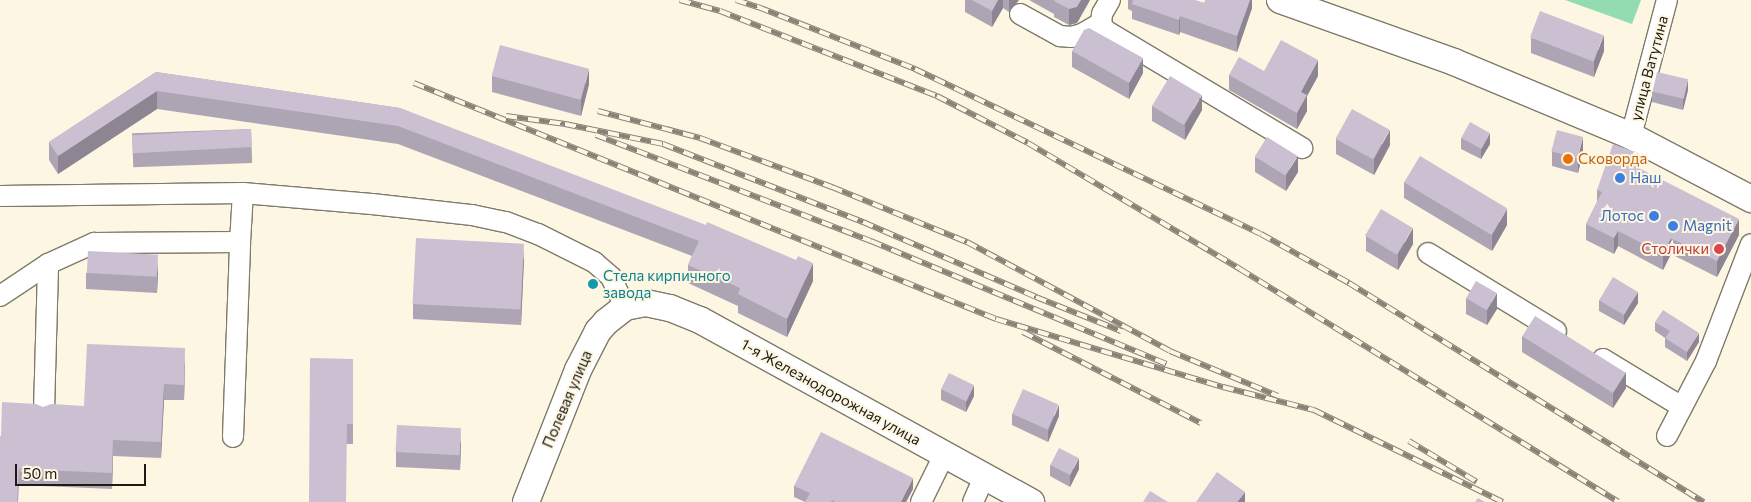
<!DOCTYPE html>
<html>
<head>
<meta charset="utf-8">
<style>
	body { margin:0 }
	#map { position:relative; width:1751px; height:502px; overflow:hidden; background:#fcf6e3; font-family:Commissioner,sans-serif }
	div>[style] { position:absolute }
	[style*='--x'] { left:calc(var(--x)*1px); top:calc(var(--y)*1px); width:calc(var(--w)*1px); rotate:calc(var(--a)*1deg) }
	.green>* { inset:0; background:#93dcb2 }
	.roads { filter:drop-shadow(1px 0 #7f7a69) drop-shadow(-1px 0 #7f7a69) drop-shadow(0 1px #7f7a69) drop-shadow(0 -1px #7f7a69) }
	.minor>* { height:20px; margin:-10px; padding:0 10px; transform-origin:10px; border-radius:10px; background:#fff }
	.major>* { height:26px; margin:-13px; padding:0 13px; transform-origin:13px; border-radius:13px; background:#fff }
	.rail>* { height:5.5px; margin-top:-2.75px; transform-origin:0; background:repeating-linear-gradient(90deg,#fcf6e3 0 11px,#888377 0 22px); box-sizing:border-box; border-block:1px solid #888377 }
	.wall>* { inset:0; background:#aea5b4; transform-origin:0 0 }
	.shaded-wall>* { inset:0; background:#8d8692 }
	.building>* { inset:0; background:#cac0d1; transform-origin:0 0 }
	.dots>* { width:14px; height:14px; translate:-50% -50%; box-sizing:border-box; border:2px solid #fcf6e3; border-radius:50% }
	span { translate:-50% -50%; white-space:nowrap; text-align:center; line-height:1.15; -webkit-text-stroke:4px #fcf6e3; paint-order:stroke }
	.street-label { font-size:15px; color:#1e1b15 }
	.food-label { font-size:15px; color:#c56008 }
	.left { translate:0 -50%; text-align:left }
	.shop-label { font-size:15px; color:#366cbe }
	.right { translate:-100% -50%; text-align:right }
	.health-label { font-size:15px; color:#be3a42 }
	.culture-label { font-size:15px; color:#0d838f }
	.scale { position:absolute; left:15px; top:464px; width:131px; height:22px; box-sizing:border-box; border:2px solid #1e1b15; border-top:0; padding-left:6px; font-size:15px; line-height:18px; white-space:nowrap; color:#1e1b15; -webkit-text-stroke:4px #fcf6e3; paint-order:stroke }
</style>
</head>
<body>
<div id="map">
	<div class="green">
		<i style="clip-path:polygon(1565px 0,1641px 0,1632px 24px)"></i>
	</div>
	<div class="roads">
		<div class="minor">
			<i style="--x:1110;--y:0;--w:16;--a:120"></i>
			<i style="--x:1102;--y:14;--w:9;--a:96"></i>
			<i style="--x:1101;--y:23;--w:8;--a:60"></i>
			<i style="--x:1105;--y:30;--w:230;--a:30.9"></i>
			<i style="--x:1020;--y:14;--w:46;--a:28.8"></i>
			<i style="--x:1060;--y:36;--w:11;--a:5"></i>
			<i style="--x:1071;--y:37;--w:11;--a:-15"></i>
			<i style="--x:1082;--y:34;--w:22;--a:-30"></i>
			<i style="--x:1631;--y:136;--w:141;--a:-75.2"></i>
			<i style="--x:0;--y:196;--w:243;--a:-0.7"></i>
			<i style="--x:243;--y:193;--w:129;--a:4.9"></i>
			<i style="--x:372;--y:204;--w:101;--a:6.3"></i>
			<i style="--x:472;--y:215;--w:35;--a:12"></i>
			<i style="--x:506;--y:222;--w:34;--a:21"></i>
			<i style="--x:538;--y:234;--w:63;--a:26.6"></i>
			<i style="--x:594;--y:262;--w:23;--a:41"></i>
			<i style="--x:611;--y:277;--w:33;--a:65"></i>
			<i style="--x:1428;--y:253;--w:150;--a:31.4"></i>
			<i style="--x:0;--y:296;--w:58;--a:-33.7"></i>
			<i style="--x:48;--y:264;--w:51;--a:-24.5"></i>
			<i style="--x:94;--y:243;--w:146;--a:-0.4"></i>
			<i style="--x:240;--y:242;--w:49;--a:-86.5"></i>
			<i style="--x:1603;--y:359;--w:92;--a:31.3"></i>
			<i style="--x:44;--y:411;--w:147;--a:-88.4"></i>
			<i style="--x:1667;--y:436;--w:85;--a:-62.5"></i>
			<i style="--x:1706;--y:361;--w:125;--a:-69"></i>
			<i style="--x:233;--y:437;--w:195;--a:-87.9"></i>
			<i style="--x:921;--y:502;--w:52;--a:-63.9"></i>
			<i style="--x:973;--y:502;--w:27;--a:-66"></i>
		</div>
		<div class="major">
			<i style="--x:1280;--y:0;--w:185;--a:19.6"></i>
			<i style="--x:1454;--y:62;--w:192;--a:22.7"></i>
			<i style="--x:1631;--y:136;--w:136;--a:27.7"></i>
			<i style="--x:526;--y:502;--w:142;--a:-68.5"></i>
			<i style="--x:578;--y:370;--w:44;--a:-62.9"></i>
			<i style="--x:598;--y:331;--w:12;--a:-48"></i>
			<i style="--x:606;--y:322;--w:24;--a:-38"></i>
			<i style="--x:625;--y:307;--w:21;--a:-11"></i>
			<i style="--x:646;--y:303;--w:25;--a:12"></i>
			<i style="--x:670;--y:308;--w:32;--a:22"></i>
			<i style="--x:700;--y:320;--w:378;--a:28.8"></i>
		</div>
	</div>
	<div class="rail">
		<i style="--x:680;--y:0;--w:41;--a:15.4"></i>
		<i style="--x:720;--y:11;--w:233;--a:21.4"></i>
		<i style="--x:937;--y:96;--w:102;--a:27.3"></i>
		<i style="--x:1028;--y:143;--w:247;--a:30.7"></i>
		<i style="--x:1240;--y:269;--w:444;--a:31.6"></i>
		<i style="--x:736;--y:0;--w:23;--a:18"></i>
		<i style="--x:758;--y:7;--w:169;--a:21.5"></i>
		<i style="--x:915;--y:69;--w:383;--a:25.5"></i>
		<i style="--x:1261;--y:234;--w:101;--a:29.1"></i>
		<i style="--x:1349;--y:283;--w:417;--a:31.7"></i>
		<i style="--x:414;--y:83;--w:628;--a:22.07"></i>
		<i style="--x:996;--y:319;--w:237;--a:16.7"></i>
		<i style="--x:1223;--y:387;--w:94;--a:14.2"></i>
		<i style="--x:1314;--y:410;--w:210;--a:26"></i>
		<i style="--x:598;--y:111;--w:106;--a:14.8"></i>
		<i style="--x:700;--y:138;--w:141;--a:20.4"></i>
		<i style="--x:832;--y:187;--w:146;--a:22.2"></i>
		<i style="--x:967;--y:242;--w:230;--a:28.2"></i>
		<i style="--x:1170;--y:351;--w:117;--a:22.6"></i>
		<i style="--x:506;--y:116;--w:60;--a:7.7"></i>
		<i style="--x:565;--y:124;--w:100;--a:11.5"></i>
		<i style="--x:663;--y:144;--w:215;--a:21.3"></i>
		<i style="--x:863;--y:222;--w:189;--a:23.4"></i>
		<i style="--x:1036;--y:297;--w:92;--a:21.8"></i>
		<i style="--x:596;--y:135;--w:295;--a:21.1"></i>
		<i style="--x:871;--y:241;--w:320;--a:22.6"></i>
		<i style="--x:1023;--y:332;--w:200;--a:27.1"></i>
		<i style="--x:1409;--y:441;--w:79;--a:31.1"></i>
	</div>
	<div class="wall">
		<i style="clip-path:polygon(965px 0,1019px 0,1009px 12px,1003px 8px,992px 27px,965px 12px)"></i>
		<i style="clip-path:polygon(1029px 0,1090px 0,1077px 23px,1069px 25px,1054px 17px,1054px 14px)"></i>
		<i style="clip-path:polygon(1128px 0,1194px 0,1204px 3px,1252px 0,1252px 8px,1237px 52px,1180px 32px,1179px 35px,1132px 19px,1132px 11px,1128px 9px)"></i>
		<i style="clip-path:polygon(1531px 38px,1604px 51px,1594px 77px,1531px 53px)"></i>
		<i style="clip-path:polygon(1072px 51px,1143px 73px,1129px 99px,1072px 67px)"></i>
		<i style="clip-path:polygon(1264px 71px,1318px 76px,1307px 96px,1307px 111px,1297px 129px,1229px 90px,1229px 75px)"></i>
		<i style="clip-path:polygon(156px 72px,400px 108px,813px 281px,787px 337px,738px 313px,738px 306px,688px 283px,688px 265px,692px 256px,398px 144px,157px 109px,58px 174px,49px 160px,49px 142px)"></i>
		<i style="clip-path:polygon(492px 76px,589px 84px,581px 116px,492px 92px)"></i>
		<i style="clip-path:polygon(1688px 90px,1683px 110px,1652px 102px,1652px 91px)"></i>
		<i style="clip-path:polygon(1152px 106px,1202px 110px,1185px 140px,1152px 121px)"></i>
		<i style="left:251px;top:129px;width:34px;height:119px;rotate:88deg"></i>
		<i style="clip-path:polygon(1461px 138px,1490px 144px,1481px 159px,1461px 149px)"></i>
		<i style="clip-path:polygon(1336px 139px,1390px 145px,1374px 175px,1336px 154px)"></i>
		<i style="clip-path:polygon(1552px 151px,1583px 152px,1578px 173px,1552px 166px)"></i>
		<i style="clip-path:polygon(1255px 157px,1298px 172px,1286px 191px,1255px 172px)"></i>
		<i style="clip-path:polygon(1638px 168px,1739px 235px,1717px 277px,1671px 254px,1663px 270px,1618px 246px,1614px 254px,1586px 240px,1586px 224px,1597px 202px,1597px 190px)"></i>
		<i style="clip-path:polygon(1404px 182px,1507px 225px,1492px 251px,1404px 198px)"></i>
		<i style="clip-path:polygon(1366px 236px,1413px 244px,1398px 270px,1366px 251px)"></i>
		<i style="clip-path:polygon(524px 259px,521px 325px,413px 319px,413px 304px)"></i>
		<i style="clip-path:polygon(158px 271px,157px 293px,86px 289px,86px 273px)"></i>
		<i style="clip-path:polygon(1466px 298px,1497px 309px,1487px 325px,1466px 314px)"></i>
		<i style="clip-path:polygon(1599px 300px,1638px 303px,1624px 325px,1599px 311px)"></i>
		<i style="clip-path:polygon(1655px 322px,1699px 342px,1687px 361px,1665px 347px,1665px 338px,1655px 331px)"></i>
		<i style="clip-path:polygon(1522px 336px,1626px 388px,1613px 408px,1522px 352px)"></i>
		<i style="clip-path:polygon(353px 359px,353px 444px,347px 444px,309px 502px)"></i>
		<i style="clip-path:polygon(185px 363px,184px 400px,164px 400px,161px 458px,113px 456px,112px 489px,19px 485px,18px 502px,0 502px,1px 436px,43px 407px,84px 406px)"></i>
		<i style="clip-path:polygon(941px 389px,974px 396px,966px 412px,941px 400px)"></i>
		<i style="clip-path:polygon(1012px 414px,1059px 416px,1048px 442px,1012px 425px)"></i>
		<i style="clip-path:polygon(461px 443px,460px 470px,396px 467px,396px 452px)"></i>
		<i style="clip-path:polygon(1050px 465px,1079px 469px,1070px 487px,1050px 476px)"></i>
		<i style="clip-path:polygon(794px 486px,913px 489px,906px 502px,805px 502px,794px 497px)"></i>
	</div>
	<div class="shaded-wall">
		<i style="clip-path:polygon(998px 0,1003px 0,1003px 8px,992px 27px,992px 11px)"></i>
		<i style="clip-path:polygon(1009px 0,1019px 0,1009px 12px)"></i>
		<i style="clip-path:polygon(1081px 0,1090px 0,1077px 23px,1069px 25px,1069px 9px)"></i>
		<i style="clip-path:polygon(1250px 0,1252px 0,1252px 8px,1237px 52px,1237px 36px)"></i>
		<i style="clip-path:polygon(1180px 16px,1180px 32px,1179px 35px,1179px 20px)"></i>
		<i style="clip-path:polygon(1604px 35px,1604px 51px,1594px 77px,1594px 61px)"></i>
		<i style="clip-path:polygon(1143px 58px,1143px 73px,1129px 99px,1129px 83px)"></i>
		<i style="clip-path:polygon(1318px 60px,1318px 76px,1307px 96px,1307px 111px,1297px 129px,1297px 113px,1301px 92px)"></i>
		<i style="clip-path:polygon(589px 69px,589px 84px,581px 116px,581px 100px)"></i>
		<i style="clip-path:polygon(1688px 79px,1688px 90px,1683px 110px,1683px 99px)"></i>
		<i style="clip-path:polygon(157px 91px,157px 109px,58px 174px,58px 156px)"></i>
		<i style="clip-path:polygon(1202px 95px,1202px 110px,1185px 140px,1185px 124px)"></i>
		<i style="clip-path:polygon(1390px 130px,1390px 145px,1374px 175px,1374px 159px)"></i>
		<i style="clip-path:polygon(1490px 133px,1490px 144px,1481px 159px,1481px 148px)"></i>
		<i style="clip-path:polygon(1583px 137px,1583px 152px,1578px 173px,1578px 157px)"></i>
		<i style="clip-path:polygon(1638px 153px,1638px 169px,1633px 165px)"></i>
		<i style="clip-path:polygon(1298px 156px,1298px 172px,1286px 191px,1286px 175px)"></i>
		<i style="clip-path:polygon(1507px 209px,1507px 225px,1492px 251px,1492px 235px)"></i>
		<i style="clip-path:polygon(1739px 219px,1739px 235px,1717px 277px,1717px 261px)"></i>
		<i style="clip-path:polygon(1413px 228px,1413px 244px,1398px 270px,1398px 254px)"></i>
		<i style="clip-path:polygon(1618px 231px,1618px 246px,1614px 254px,1614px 238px)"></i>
		<i style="clip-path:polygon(1671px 238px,1671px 254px,1663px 270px,1663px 254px)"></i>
		<i style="clip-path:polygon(524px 244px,524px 259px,521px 325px,521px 309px)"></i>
		<i style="clip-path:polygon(158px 255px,158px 271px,157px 293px,157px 277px)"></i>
		<i style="clip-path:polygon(813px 263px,813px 281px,787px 337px,787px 319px)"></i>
		<i style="clip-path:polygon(1638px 292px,1638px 303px,1624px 325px,1624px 314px)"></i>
		<i style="clip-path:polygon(1497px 293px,1497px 309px,1487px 325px,1487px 310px)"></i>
		<i style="clip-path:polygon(1699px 333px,1699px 342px,1687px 361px,1687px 352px)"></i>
		<i style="clip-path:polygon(185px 348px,185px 363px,184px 400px,184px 385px)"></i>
		<i style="clip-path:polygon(1626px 372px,1626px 388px,1613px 408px,1613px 392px)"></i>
		<i style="clip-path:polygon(164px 384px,164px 400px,161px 458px,161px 442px)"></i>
		<i style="clip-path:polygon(974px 385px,974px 396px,966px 412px,966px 401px)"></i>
		<i style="clip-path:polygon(1059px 405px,1059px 416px,1048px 442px,1048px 431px)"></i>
		<i style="clip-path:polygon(461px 428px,461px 443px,460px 470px,460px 454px)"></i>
		<i style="clip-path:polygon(113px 440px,113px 456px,112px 489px,112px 473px)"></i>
		<i style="clip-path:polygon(1079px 458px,1079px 469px,1070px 487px,1070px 476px)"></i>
		<i style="clip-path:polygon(913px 478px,913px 489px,906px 502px,901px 502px)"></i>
		<i style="clip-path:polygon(1245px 492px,1245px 502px,1237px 502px)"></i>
	</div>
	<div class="building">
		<i style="clip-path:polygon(972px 0,998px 0,992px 11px)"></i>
		<i style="clip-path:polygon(1055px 0,1081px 0,1077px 7px,1069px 9px,1054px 1px)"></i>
		<i style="clip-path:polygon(1133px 0,1194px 0,1204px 3px,1205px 0,1250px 0,1237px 36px,1180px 16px,1179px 20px,1132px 4px)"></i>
		<i style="left:1540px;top:11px;width:68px;height:28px;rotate:21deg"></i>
		<i style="clip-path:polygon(1089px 28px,1143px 58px,1129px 83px,1072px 51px,1084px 30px)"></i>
		<i style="clip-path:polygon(1281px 40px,1318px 60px,1301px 92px,1307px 95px,1297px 113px,1229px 75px,1239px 57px,1264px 71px)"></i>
		<i style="left:500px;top:45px;width:92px;height:32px;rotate:15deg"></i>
		<i style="clip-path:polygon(156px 72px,400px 108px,706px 225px,707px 222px,796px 260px,798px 256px,813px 263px,787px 319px,738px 294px,740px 288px,688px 265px,699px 241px,398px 126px,157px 91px,58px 156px,49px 142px)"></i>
		<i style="left:1657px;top:72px;width:32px;height:20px;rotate:13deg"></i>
		<i style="left:1170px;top:76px;width:37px;height:35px;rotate:31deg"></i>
		<i style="left:1352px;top:109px;width:43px;height:34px;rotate:29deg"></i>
		<i style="left:1470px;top:122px;width:23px;height:18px;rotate:29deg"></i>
		<i style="left:251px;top:129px;width:18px;height:119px;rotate:87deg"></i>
		<i style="left:1557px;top:130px;width:27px;height:22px;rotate:15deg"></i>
		<i style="left:1267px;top:137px;width:36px;height:23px;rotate:32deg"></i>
		<i style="clip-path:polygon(1613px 144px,1638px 153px,1633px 165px,1739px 219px,1717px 261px,1671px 238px,1663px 254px,1618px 231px,1614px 238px,1586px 224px,1602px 192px,1597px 190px)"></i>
		<i style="left:1420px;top:156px;width:102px;height:31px;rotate:31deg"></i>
		<i style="left:1381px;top:209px;width:37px;height:31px;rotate:31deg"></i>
		<i style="left:416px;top:238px;width:108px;height:66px;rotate:3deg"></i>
		<i style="left:88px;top:251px;width:70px;height:22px;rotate:3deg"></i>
		<i style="left:1613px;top:277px;width:29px;height:27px;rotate:31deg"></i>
		<i style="left:1476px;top:281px;width:24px;height:20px;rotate:30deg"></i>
		<i style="clip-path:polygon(1663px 310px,1699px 333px,1687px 352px,1665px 338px,1670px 331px,1655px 322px)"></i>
		<i style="left:1535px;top:316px;width:107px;height:24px;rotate:32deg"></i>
		<i style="clip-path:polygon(87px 344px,185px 348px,184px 385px,164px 384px,161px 442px,113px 440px,112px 473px,19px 469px,17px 502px,0 502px,0 436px,1px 436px,2px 402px,36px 404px,43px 407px,51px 404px,84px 406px)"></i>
		<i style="clip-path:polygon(310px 358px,353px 359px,353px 424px,347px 424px,346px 502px,309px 502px)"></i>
		<i style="left:949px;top:373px;width:28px;height:18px;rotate:26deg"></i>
		<i style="left:1023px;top:389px;width:39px;height:27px;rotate:24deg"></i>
		<i style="left:397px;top:425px;width:64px;height:27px;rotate:3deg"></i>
		<i style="clip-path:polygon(821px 432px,913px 478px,901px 502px,835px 502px,832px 500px,831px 502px,805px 502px,810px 493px,794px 486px)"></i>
		<i style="left:1059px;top:448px;width:22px;height:19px;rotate:27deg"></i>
		<i style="clip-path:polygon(1217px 472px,1245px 492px,1237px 502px,1196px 502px)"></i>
		<i style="clip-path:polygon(1150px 491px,1168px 502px,1143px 502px)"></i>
		<i style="clip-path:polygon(1478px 498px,1485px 502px,1475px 502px)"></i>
	</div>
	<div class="dots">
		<i style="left:1568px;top:159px;background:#e8710a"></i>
		<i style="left:1620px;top:178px;background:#3f7fe0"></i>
		<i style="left:1654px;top:216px;background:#3f7fe0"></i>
		<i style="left:1673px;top:226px;background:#3f7fe0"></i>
		<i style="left:1719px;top:249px;background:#e0444e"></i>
		<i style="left:593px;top:284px;background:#0f9aa8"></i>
	</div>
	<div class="street-label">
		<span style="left:1649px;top:68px;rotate:-75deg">улица Ватутина</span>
		<span style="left:831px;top:392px;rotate:29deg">1-я Железнодорожная улица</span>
		<span style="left:567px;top:399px;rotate:-67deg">Полевая улица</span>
	</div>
	<div class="food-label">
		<span class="left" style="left:1578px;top:159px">Сковорда</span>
	</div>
	<div class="shop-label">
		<span class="left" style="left:1630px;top:178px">Наш</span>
		<span class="right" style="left:1644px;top:216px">Лотос</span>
		<span class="left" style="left:1683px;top:226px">Magnit</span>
	</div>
	<div class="health-label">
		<span class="right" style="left:1709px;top:249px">Столички</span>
	</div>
	<div class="culture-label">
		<span class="left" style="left:603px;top:284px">Стела кирпичного<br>завода</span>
	</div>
	<div class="scale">50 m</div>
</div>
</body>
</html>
